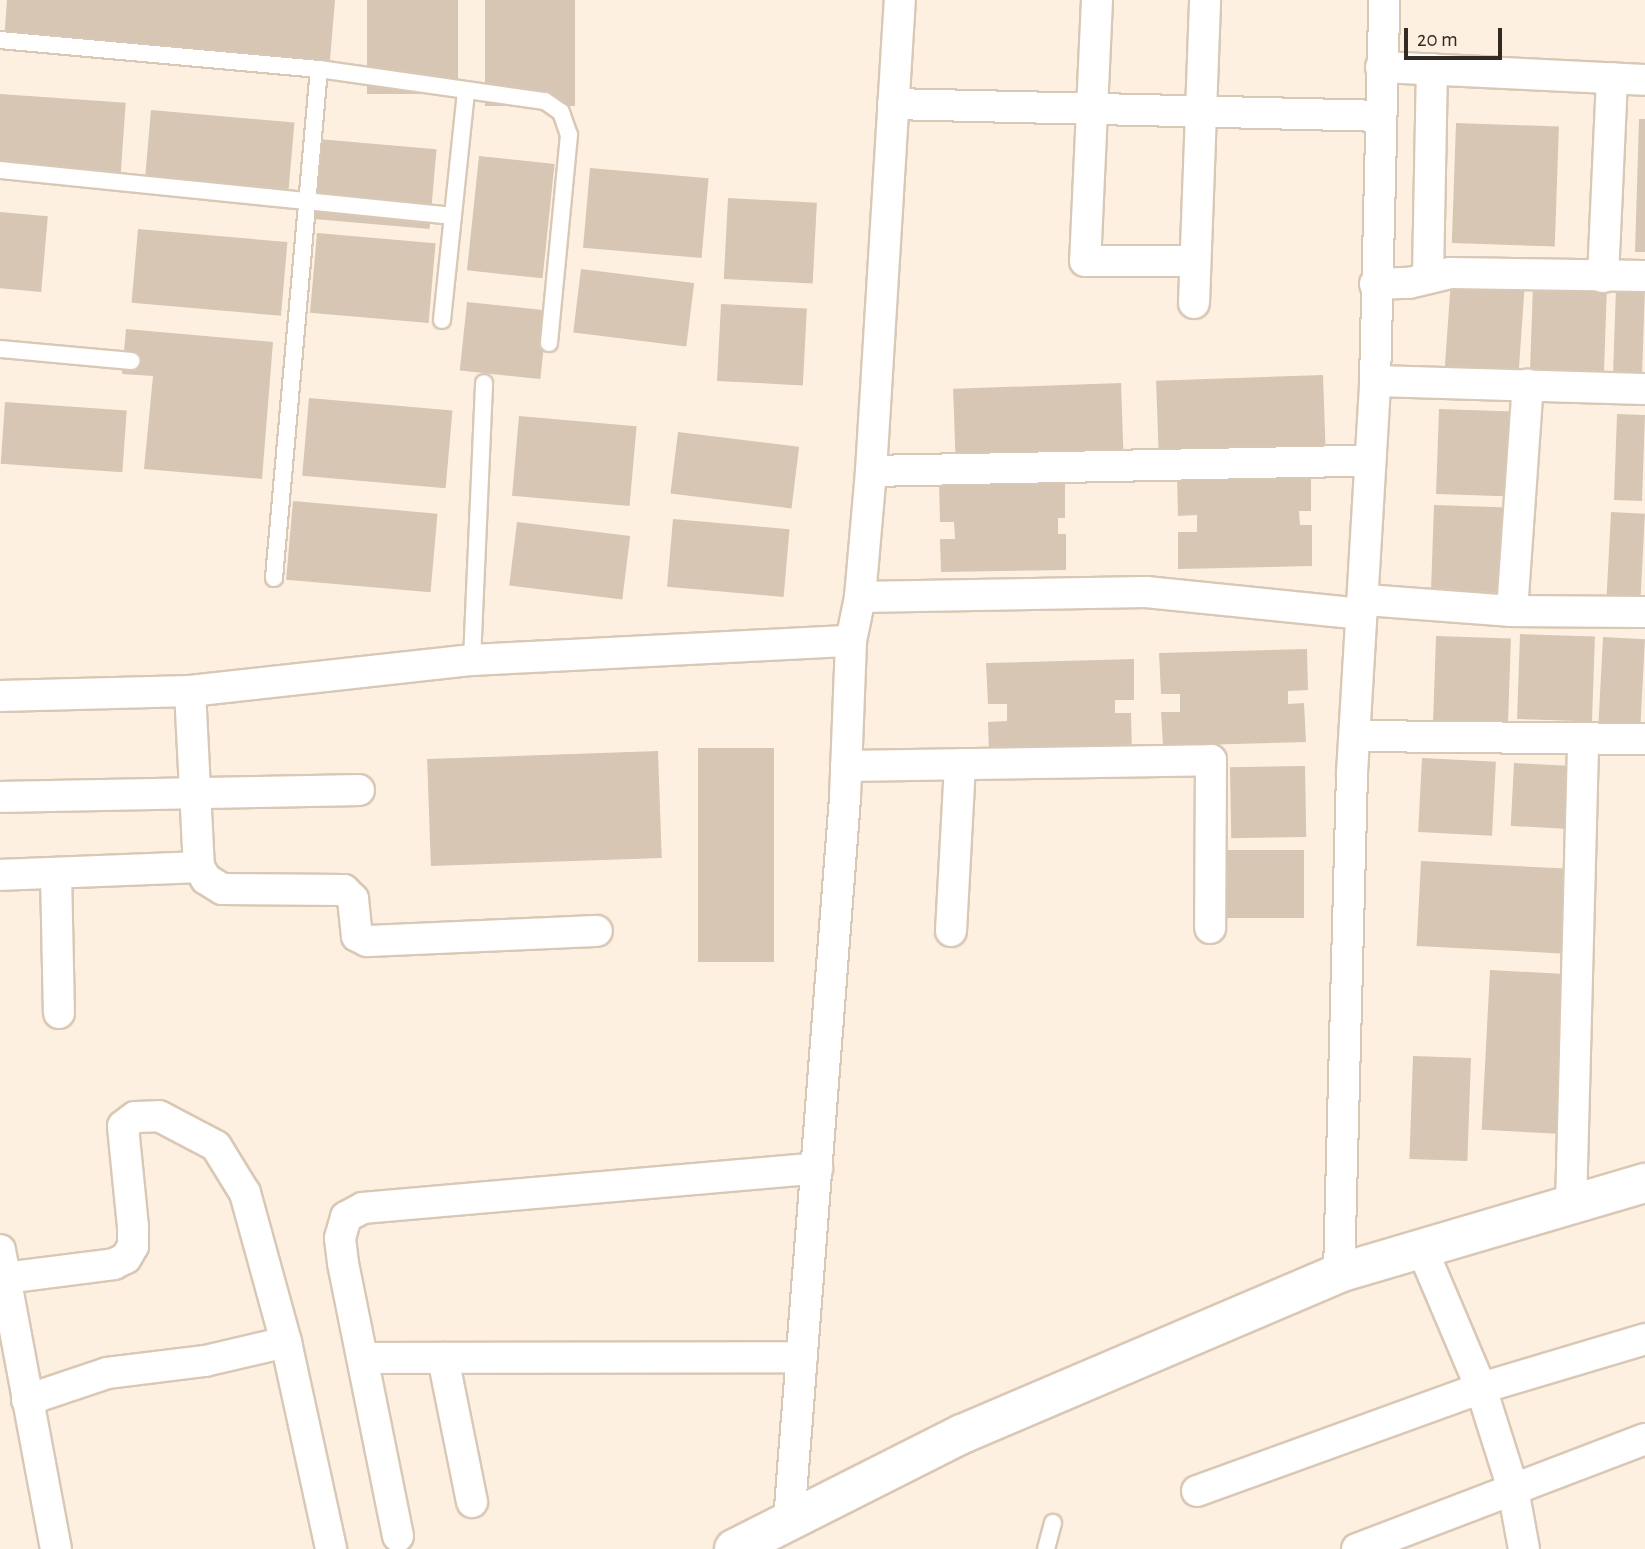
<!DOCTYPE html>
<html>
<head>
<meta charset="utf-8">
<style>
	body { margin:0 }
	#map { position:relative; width:1645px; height:1549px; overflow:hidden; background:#fef0e0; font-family:"Alegreya Sans",sans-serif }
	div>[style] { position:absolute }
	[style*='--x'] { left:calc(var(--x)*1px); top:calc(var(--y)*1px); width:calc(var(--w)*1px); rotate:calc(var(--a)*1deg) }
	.building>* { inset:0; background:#d7c6b3; transform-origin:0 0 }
	.roads { filter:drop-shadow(2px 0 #d9c8b5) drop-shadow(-2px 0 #d9c8b5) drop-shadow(0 2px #d9c8b5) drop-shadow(0 -2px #d9c8b5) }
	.service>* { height:16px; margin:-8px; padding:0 8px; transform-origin:8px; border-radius:8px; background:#fff }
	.minor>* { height:30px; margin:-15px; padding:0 15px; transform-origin:15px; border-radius:15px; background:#fff }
	.tertiary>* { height:38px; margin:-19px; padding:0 19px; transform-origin:19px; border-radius:19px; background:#fff }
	span { translate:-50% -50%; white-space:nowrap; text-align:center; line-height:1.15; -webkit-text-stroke:5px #fef0e0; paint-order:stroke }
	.scale { position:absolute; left:1404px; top:28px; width:98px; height:32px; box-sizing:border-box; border:4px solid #322b23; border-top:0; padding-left:9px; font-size:21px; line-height:24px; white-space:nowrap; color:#322b23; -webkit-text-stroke:5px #fef0e0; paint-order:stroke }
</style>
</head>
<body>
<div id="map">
	<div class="building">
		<i style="clip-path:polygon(7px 0,335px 0,329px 71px,4px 42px)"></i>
		<i style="left:367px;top:0;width:91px;height:94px"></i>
		<i style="left:485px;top:0;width:90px;height:106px"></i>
		<i style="left:0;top:94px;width:126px;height:84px;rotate:4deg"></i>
		<i style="left:151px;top:110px;width:144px;height:82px;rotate:5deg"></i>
		<i style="clip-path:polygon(1639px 119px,1645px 119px,1645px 252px,1635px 252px)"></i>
		<i style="left:1456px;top:123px;width:103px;height:120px;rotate:2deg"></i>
		<i style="left:318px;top:139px;width:119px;height:80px;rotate:5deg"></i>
		<i style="left:479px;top:156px;width:76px;height:115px;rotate:6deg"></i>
		<i style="left:590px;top:168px;width:119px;height:80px;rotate:5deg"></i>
		<i style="left:728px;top:198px;width:89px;height:81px;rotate:3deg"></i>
		<i style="left:0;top:212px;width:48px;height:76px;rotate:5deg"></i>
		<i style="left:138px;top:229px;width:150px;height:74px;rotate:5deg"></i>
		<i style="left:317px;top:233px;width:119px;height:80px;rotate:5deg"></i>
		<i style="left:581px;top:269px;width:114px;height:64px;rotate:7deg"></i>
		<i style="left:1451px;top:279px;width:74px;height:88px;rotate:4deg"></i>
		<i style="left:1533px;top:285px;width:74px;height:86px;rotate:2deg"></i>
		<i style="left:1616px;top:288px;width:29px;height:85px;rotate:2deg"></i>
		<i style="left:467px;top:302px;width:81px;height:69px;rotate:6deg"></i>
		<i style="left:721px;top:304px;width:86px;height:77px;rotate:3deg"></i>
		<i style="clip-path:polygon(126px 329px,273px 342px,262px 479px,144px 469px,153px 376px,122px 374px)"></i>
		<i style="left:1323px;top:375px;width:74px;height:167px;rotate:88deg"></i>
		<i style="left:1121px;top:383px;width:74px;height:168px;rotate:88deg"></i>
		<i style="left:309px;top:398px;width:144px;height:78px;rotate:5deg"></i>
		<i style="left:5px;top:402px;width:122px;height:62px;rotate:4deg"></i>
		<i style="left:1439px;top:409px;width:75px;height:85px;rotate:2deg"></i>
		<i style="left:1617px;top:414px;width:28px;height:86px;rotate:2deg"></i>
		<i style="left:519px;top:416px;width:118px;height:80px;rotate:5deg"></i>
		<i style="left:678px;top:432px;width:122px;height:62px;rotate:7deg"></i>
		<i style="clip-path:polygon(1311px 472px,1311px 511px,1299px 511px,1300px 525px,1312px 525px,1312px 566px,1178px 569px,1178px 532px,1197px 532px,1197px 515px,1178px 516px,1177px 475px)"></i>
		<i style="clip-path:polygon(1065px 482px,1065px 518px,1058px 518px,1058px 534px,1066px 534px,1066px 570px,941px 572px,940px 539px,955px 539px,954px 522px,940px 522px,939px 483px)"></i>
		<i style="left:293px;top:501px;width:145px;height:79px;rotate:5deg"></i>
		<i style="left:1434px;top:505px;width:74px;height:85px;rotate:2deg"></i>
		<i style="left:1611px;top:512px;width:34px;height:85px;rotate:3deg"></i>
		<i style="left:673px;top:519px;width:117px;height:68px;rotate:5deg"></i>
		<i style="left:517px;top:522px;width:114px;height:64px;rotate:7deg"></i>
		<i style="left:1520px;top:634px;width:75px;height:85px;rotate:2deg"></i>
		<i style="left:1436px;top:636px;width:75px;height:85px;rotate:2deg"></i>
		<i style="left:1603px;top:637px;width:42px;height:85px;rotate:3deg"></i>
		<i style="clip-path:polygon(1307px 649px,1308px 690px,1288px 691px,1288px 704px,1304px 703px,1306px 742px,1163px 746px,1161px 712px,1180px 712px,1180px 694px,1161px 694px,1159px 653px)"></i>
		<i style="clip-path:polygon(1134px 659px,1134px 700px,1115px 700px,1115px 713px,1131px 713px,1132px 752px,989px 755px,988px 722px,1007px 721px,1007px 704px,988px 704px,986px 663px)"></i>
		<i style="left:774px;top:748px;width:214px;height:76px;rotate:90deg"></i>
		<i style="left:658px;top:751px;width:107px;height:231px;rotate:88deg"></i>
		<i style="left:1422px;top:758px;width:74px;height:74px;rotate:3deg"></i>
		<i style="left:1514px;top:763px;width:58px;height:63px;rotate:3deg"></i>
		<i style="left:1305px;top:766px;width:71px;height:75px;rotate:89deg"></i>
		<i style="left:1304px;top:850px;width:68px;height:87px;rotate:90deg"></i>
		<i style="left:1421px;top:861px;width:149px;height:85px;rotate:3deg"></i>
		<i style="left:1490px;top:970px;width:76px;height:160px;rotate:3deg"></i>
		<i style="left:1413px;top:1056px;width:58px;height:103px;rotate:2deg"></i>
	</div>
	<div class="roads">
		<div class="service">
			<i style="--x:0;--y:40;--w:320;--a:5.2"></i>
			<i style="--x:319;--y:69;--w:228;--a:8.1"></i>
			<i style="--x:545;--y:101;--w:19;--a:35"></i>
			<i style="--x:561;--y:112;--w:24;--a:71"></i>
			<i style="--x:569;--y:135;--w:209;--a:95.5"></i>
			<i style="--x:0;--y:170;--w:455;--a:5.8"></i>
			<i style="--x:442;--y:320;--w:231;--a:-84"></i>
			<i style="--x:0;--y:349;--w:132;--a:5.2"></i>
			<i style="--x:274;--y:578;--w:511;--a:-84.95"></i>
			<i style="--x:472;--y:660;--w:277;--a:-87.5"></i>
			<i style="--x:1046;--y:1549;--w:27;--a:-75"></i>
		</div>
		<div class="minor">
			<i style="--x:1097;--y:0;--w:261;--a:92.6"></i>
			<i style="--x:1085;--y:261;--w:110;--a:0"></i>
			<i style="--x:1381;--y:67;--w:264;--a:2.8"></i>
			<i style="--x:893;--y:104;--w:485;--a:1.4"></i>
			<i style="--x:1428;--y:275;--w:206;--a:-88.9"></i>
			<i style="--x:1603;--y:277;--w:199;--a:-87.4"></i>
			<i style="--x:1375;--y:284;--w:34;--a:-2"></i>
			<i style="--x:1409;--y:283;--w:42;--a:-13.7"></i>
			<i style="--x:1450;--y:273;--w:195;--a:0.9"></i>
			<i style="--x:1194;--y:303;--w:303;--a:-87.9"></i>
			<i style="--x:1375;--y:381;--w:270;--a:1.7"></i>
			<i style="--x:871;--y:471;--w:498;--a:-1.2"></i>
			<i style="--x:860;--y:597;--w:286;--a:-1"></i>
			<i style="--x:1146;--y:592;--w:216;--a:5.8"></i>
			<i style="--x:1366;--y:600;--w:146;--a:4.3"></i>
			<i style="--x:1512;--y:611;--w:133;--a:0.4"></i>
			<i style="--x:1512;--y:611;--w:227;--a:-86"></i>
			<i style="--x:190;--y:691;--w:176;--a:87.1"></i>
			<i style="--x:199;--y:867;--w:14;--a:60"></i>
			<i style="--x:206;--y:879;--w:19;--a:32"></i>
			<i style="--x:222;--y:889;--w:122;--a:0.5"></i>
			<i style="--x:344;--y:890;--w:13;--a:45"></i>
			<i style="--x:353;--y:899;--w:37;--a:84"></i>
			<i style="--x:357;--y:936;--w:11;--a:27"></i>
			<i style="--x:367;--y:941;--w:230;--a:-2.5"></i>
			<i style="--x:0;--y:696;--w:190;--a:-1.5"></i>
			<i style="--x:190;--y:691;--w:284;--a:-6.3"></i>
			<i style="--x:472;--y:660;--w:379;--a:-2.9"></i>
			<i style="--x:1358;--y:736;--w:287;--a:0.6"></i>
			<i style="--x:846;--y:766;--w:365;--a:-0.9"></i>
			<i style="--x:1211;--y:760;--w:168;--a:90.3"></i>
			<i style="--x:0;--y:797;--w:359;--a:-1.1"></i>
			<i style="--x:56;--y:873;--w:140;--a:88.8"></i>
			<i style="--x:0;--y:875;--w:199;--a:-2.3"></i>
			<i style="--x:951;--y:931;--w:167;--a:-86.9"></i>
			<i style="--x:1571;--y:1205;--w:466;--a:-88.5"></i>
			<i style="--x:1422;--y:1249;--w:151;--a:67"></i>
			<i style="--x:1481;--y:1388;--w:106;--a:72.4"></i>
			<i style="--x:1513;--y:1489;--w:61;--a:79.6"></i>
			<i style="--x:0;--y:1250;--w:304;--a:79.4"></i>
			<i style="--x:1339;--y:1273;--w:500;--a:-88.51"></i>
			<i style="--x:1352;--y:773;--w:393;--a:-86.6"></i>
			<i style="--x:1375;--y:381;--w:381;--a:-88.6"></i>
			<i style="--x:5;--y:1278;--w:110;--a:-7.3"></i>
			<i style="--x:114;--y:1264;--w:13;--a:-27"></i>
			<i style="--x:126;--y:1258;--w:14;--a:-60"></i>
			<i style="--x:133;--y:1246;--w:19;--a:-90"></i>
			<i style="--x:133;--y:1227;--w:101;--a:-95.7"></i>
			<i style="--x:123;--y:1126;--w:15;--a:-37"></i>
			<i style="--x:135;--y:1117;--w:24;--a:-2"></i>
			<i style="--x:159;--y:1116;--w:64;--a:27.8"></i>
			<i style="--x:216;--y:1146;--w:55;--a:58.3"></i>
			<i style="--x:245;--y:1193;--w:155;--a:74.6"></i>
			<i style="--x:286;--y:1342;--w:212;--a:77.7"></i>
			<i style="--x:363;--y:1358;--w:439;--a:-0.1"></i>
			<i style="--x:443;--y:1358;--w:147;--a:78.6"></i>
			<i style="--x:27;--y:1400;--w:84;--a:-18.6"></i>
			<i style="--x:107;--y:1373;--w:99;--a:-7"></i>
			<i style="--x:205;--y:1361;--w:83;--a:-13.2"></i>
			<i style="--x:1197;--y:1491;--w:302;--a:-19.9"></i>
			<i style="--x:1481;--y:1388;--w:171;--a:-16.6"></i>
			<i style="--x:789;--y:1521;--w:725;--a:-85.57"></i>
			<i style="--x:845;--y:798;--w:157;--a:-87.8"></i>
			<i style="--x:851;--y:641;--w:45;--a:-78.4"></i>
			<i style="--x:860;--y:597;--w:126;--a:-85"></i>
			<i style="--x:871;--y:471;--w:472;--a:-86.5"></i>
			<i style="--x:398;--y:1536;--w:278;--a:-101.4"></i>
			<i style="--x:343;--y:1263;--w:25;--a:-97"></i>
			<i style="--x:340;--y:1238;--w:22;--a:-74"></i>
			<i style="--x:346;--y:1217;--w:19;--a:-28"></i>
			<i style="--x:363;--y:1208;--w:456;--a:-5"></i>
			<i style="--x:1357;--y:1549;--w:308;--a:-20.9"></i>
		</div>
		<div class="tertiary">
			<i style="--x:734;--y:1549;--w:255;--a:-26.8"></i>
			<i style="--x:962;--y:1434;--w:410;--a:-23.1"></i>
			<i style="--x:1339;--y:1273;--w:319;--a:-16.4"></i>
		</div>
	</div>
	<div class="scale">20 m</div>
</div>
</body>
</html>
